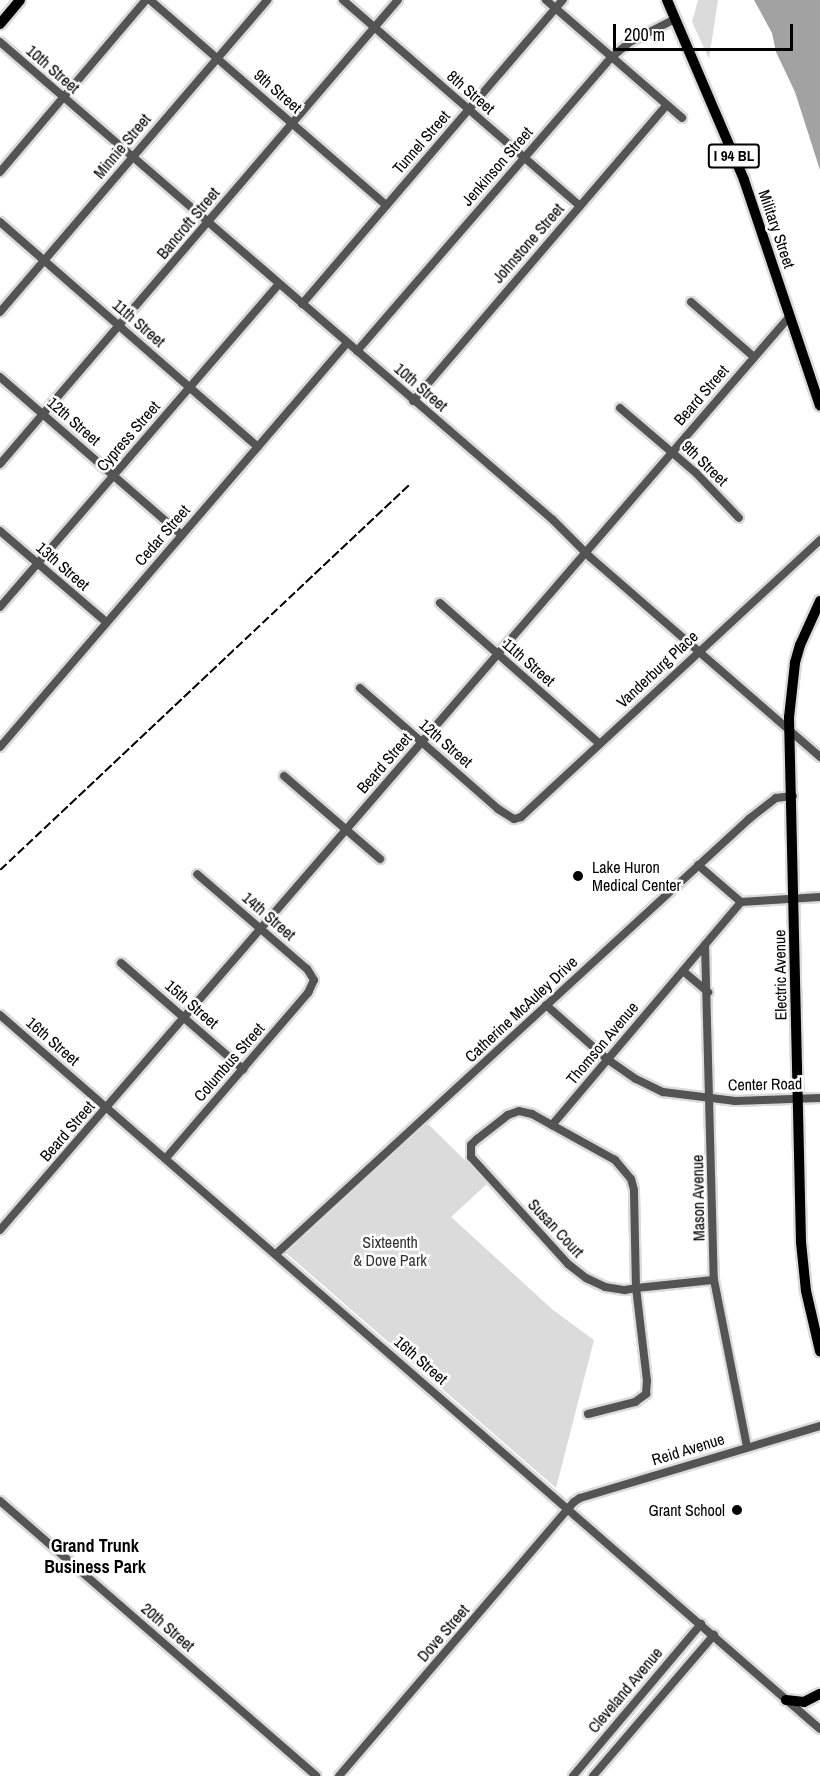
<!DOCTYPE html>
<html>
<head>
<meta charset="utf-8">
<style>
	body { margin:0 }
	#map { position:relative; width:820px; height:1776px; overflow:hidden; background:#fff; font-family:"Archivo Narrow",sans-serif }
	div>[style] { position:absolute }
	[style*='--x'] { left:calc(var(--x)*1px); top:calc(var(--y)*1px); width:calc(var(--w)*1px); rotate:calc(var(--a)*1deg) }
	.green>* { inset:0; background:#dbdbdb }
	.water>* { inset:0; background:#a2a2a2 }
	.roads { filter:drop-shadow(2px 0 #dbdbdb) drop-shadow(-2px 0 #dbdbdb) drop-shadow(0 2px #dbdbdb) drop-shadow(0 -2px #dbdbdb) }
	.minor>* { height:8px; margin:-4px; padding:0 4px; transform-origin:4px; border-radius:4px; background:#545454 }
	.major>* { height:10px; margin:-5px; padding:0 5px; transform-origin:5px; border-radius:5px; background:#000 }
	.rail>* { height:1.5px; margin-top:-0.75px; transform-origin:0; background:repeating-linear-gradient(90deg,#000 0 9px,transparent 0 12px) }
	.dots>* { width:16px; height:16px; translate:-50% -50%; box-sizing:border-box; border:3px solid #fff; border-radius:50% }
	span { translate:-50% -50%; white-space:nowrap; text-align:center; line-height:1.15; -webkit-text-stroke:5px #fff; paint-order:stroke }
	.shield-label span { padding:2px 4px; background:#fff; border:2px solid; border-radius:4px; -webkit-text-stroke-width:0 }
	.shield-label { font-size:15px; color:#000; font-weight:700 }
	.street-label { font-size:16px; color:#000 }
	.poi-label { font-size:16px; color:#000 }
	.left { translate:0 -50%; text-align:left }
	.right { translate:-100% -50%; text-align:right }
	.park-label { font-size:16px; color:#323232 }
	.neighbourhood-label { font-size:18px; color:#000; font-weight:700 }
	.scale { position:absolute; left:613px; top:24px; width:180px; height:27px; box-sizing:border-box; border:3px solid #000; border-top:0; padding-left:8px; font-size:18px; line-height:21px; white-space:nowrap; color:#000; -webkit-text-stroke:4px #fff; paint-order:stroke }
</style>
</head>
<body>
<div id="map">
	<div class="green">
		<i style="clip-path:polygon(698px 0,718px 0,709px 59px,692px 22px)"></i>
		<i style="clip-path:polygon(426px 1122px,488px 1183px,451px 1217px,553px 1310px,594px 1340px,556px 1488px,285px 1252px)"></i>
	</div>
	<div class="water">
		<i style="clip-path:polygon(754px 0,820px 0,820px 170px,795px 92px,776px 52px,772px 33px)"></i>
	</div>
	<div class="roads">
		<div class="minor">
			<i style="--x:150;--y:0;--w:313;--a:41"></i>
			<i style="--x:343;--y:0;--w:314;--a:41"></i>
			<i style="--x:546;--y:0;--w:180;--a:40.9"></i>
			<i style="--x:0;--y:42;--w:731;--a:40.84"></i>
			<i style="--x:553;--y:520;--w:52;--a:45"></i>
			<i style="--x:590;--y:557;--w:305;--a:41"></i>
			<i style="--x:0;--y:172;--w:226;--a:-49.7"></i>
			<i style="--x:0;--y:222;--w:342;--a:41.1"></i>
			<i style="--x:691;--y:302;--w:82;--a:41.1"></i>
			<i style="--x:302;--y:304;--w:401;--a:-49.4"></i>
			<i style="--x:0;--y:312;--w:411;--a:-49.4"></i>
			<i style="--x:357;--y:351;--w:389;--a:-49.1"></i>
			<i style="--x:612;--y:57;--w:23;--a:-40"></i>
			<i style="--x:630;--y:42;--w:51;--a:-27.1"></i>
			<i style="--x:0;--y:377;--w:241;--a:41"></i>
			<i style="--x:413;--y:401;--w:390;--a:-49.4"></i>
			<i style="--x:620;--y:408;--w:100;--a:40.5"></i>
			<i style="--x:696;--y:473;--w:62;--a:46.3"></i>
			<i style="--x:0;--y:464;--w:611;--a:-49.38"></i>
			<i style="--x:0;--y:531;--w:140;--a:40.6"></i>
			<i style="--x:440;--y:603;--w:212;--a:41.4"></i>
			<i style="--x:0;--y:607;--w:427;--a:-49.2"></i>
			<i style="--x:360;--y:688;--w:184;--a:41.2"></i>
			<i style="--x:498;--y:809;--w:19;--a:32"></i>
			<i style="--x:514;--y:819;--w:7;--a:-16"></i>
			<i style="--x:521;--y:817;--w:408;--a:-42.8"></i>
			<i style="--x:0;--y:747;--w:533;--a:-49.34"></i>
			<i style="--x:284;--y:776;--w:127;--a:40.8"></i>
			<i style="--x:698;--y:865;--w:57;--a:40.7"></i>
			<i style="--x:741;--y:902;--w:79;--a:-3.6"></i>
			<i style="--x:705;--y:945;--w:335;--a:88.5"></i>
			<i style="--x:714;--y:1280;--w:170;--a:78.8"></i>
			<i style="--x:121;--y:963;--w:162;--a:41"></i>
			<i style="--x:683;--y:971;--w:33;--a:40"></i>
			<i style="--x:546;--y:1005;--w:81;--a:41.5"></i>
			<i style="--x:607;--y:1059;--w:35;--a:35"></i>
			<i style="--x:636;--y:1079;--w:30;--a:26"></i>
			<i style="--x:663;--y:1092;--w:73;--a:7.1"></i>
			<i style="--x:735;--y:1101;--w:85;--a:-2"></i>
			<i style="--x:0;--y:1015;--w:1087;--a:41.05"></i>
			<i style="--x:552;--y:1125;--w:292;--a:-49.7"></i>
			<i style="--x:166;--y:1158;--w:218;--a:-49.3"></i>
			<i style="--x:308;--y:993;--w:14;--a:-65"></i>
			<i style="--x:314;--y:980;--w:13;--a:-122"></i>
			<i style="--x:307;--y:969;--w:145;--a:-139.2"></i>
			<i style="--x:0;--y:1230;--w:1208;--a:-49.16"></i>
			<i style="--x:276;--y:1254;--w:643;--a:-42.6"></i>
			<i style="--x:749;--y:819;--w:34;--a:-38"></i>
			<i style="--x:776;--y:798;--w:17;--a:-7"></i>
			<i style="--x:588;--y:1414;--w:49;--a:-14.3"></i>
			<i style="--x:635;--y:1402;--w:14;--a:-36"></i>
			<i style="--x:646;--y:1394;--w:13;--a:-86"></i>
			<i style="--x:647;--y:1381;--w:94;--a:-96.7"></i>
			<i style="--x:636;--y:1288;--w:98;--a:-91.2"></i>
			<i style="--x:634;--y:1190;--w:11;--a:-105"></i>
			<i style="--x:631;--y:1179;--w:25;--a:-130"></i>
			<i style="--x:615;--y:1160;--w:95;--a:-151"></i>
			<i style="--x:532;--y:1114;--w:13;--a:-167"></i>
			<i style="--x:519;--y:1111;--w:12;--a:160"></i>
			<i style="--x:508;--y:1115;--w:39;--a:142"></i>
			<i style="--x:477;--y:1139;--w:8;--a:135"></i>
			<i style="--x:471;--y:1145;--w:12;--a:90"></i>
			<i style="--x:471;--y:1157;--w:144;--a:47.8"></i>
			<i style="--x:568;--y:1264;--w:23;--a:38"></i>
			<i style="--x:586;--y:1278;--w:21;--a:25"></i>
			<i style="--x:605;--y:1287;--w:20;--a:9"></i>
			<i style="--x:625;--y:1290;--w:11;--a:-10"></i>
			<i style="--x:636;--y:1288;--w:78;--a:-5.9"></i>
			<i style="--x:0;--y:1501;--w:419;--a:41"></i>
			<i style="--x:339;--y:1776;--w:361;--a:-49.4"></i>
			<i style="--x:574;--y:1502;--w:7;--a:-34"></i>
			<i style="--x:580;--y:1498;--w:251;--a:-16.7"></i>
			<i style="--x:573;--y:1776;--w:199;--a:-49.9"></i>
			<i style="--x:593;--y:1776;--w:186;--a:-49.4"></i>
		</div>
		<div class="major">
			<i style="--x:667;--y:0;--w:196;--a:66.8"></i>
			<i style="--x:744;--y:180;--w:238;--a:71.4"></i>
			<i style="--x:0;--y:24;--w:31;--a:-50"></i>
			<i style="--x:820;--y:601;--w:48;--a:114.4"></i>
			<i style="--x:800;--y:645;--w:19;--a:106"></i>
			<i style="--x:795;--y:663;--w:54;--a:96.3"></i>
			<i style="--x:789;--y:717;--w:525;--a:88.69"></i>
			<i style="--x:801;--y:1242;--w:49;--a:84.2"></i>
			<i style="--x:806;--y:1291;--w:62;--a:76.9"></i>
			<i style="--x:786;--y:1700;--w:18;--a:6"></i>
			<i style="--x:804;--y:1702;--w:18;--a:-27"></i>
		</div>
	</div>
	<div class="rail">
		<i style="--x:0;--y:870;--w:562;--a:-43.27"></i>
	</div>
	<div class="dots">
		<i style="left:578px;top:876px;background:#000"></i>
		<i style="left:737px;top:1510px;background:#000"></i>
	</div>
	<div class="shield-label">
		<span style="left:734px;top:156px">I 94 BL</span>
	</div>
	<div class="street-label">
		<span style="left:53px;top:69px;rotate:41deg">10th Street</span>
		<span style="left:278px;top:91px;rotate:41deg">9th Street</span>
		<span style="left:471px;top:92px;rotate:41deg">8th Street</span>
		<span style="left:421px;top:142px;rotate:-49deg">Tunnel Street</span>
		<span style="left:122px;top:146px;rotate:-50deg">Minnie Street</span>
		<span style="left:497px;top:166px;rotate:-49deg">Jenkinson Street</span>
		<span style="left:188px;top:223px;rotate:-50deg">Bancroft Street</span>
		<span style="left:777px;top:229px;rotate:71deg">Military Street</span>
		<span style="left:528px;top:243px;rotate:-49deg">Johnstone Street</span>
		<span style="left:139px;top:323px;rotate:41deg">11th Street</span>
		<span style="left:421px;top:387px;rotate:41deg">10th Street</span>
		<span style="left:701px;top:395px;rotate:-49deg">Beard Street</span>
		<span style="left:74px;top:421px;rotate:41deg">12th Street</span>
		<span style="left:128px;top:436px;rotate:-49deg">Cypress Street</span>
		<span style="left:705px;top:463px;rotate:44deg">9th Street</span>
		<span style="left:162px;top:535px;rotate:-49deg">Cedar Street</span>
		<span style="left:63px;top:566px;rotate:41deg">13th Street</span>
		<span style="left:529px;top:662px;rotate:41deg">11th Street</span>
		<span style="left:657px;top:669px;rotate:-43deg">Vanderburg Place</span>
		<span style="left:446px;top:743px;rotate:41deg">12th Street</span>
		<span style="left:384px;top:763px;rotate:-49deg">Beard Street</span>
		<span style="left:269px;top:916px;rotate:41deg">14th Street</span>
		<span style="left:780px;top:975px;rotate:-91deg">Electric Avenue</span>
		<span style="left:192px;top:1004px;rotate:41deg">15th Street</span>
		<span style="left:521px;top:1009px;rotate:-43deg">Catherine McAuley Drive</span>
		<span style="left:53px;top:1041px;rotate:41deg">16th Street</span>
		<span style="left:602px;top:1043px;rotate:-50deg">Thomson Avenue</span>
		<span style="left:229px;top:1062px;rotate:-49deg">Columbus Street</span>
		<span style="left:765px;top:1084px;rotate:-1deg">Center Road</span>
		<span style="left:67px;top:1131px;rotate:-49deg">Beard Street</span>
		<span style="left:698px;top:1198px;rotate:-91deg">Mason Avenue</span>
		<span style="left:556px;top:1228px;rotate:47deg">Susan Court</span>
		<span style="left:421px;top:1360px;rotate:41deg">16th Street</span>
		<span style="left:688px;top:1449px;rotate:-17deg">Reid Avenue</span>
		<span style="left:168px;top:1627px;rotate:41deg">20th Street</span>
		<span style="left:443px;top:1633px;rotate:-49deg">Dove Street</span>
		<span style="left:625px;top:1690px;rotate:-50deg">Cleveland Avenue</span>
	</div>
	<div class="poi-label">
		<span class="left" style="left:592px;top:876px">Lake Huron<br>Medical Center</span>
		<span class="right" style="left:725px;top:1510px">Grant School</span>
	</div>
	<div class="park-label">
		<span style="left:390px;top:1251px">Sixteenth<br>&amp; Dove Park</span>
	</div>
	<div class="neighbourhood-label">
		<span style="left:95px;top:1557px">Grand Trunk<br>Business Park</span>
	</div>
	<div class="scale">200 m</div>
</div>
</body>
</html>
